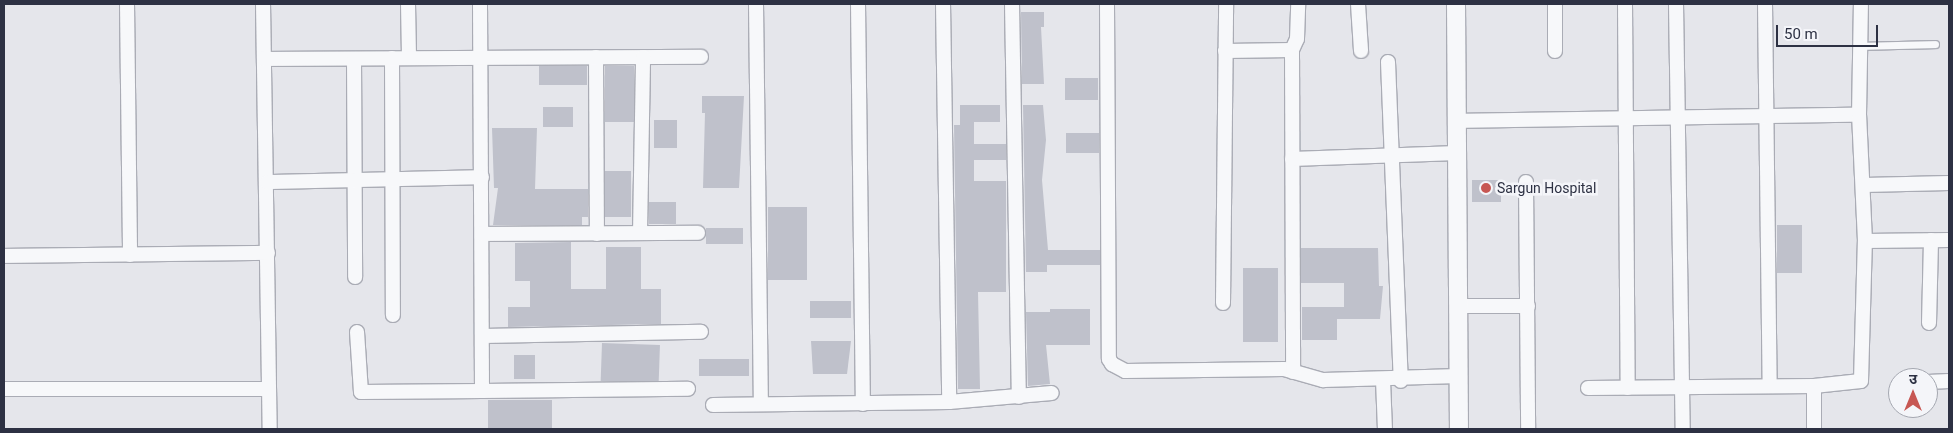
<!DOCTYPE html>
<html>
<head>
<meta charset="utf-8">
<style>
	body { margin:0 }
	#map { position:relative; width:1953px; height:433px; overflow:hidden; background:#e5e6eb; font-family:Roboto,"Noto Sans Devanagari",sans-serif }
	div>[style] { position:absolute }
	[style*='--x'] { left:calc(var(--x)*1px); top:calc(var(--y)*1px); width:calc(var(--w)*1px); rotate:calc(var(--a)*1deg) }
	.building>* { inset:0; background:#bfc1cb; transform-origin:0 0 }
	.roads { filter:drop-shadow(1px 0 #aaacb5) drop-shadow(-1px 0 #aaacb5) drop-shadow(0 1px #aaacb5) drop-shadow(0 -1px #aaacb5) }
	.service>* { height:7px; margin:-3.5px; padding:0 3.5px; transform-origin:3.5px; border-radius:3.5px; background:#f7f8fa }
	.minor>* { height:14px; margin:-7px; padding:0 7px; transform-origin:7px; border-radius:7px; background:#f7f8fa }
	.tertiary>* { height:18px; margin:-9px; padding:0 9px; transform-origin:9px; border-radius:9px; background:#f7f8fa }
	.dots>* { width:14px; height:14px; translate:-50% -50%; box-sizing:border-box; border:2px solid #f4f5f9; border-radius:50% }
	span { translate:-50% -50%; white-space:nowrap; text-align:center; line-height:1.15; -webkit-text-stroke:5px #f4f5f9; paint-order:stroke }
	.poi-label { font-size:14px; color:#2d3143 }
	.left { translate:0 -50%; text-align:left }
	.frame { position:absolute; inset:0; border:5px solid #2d3143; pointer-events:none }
	.north { position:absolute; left:1888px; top:368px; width:50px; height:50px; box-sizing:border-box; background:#f4f5f9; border:1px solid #a4a7b0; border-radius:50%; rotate:0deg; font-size:14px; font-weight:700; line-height:20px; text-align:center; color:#2d3143 }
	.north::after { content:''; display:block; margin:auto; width:18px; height:22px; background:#c75753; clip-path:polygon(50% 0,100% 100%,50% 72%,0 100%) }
	.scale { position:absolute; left:1776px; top:25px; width:102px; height:22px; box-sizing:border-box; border:2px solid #2d3143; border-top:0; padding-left:6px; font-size:15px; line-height:18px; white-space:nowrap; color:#2d3143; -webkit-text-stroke:4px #f4f5f9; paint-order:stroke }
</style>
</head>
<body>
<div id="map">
	<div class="building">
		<i style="clip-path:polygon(1021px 12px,1044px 12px,1044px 27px,1041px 27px,1044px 84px,1022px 84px)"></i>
		<i style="left:539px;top:66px;width:48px;height:19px"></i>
		<i style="left:605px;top:66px;width:29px;height:56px"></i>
		<i style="left:1065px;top:78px;width:33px;height:22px"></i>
		<i style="clip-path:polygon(702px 96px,744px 96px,739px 188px,703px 188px,705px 113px,702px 113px)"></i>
		<i style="clip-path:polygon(960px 105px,1000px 105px,1000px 122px,974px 122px,974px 144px,1006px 144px,1006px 160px,974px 160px,974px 181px,1006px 181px,1006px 292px,978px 292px,980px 389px,958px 389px,954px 125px,960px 125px)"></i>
		<i style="clip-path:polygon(1023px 105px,1043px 105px,1046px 140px,1042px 180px,1048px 250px,1100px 250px,1100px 265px,1047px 265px,1047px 272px,1026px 272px)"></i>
		<i style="left:543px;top:107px;width:30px;height:20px"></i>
		<i style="left:654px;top:120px;width:23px;height:28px"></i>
		<i style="clip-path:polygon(492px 128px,537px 128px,535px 189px,588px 189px,588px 217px,582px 217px,582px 225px,493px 225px,498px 188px,494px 188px)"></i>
		<i style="left:1066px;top:133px;width:33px;height:20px"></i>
		<i style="left:605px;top:171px;width:26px;height:46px"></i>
		<i style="left:1472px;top:180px;width:29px;height:22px"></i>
		<i style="left:649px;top:202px;width:27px;height:22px"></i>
		<i style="left:768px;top:207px;width:39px;height:73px"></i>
		<i style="left:1777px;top:225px;width:25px;height:48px"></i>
		<i style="left:706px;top:228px;width:37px;height:16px"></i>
		<i style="clip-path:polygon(571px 242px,571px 289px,606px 289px,606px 247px,641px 247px,641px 289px,661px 289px,661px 324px,508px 327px,508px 307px,530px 307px,530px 281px,515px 281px,515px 243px)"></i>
		<i style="clip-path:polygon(1301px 248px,1378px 248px,1379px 286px,1383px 286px,1380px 319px,1337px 319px,1337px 340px,1302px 340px,1302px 307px,1344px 307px,1344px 283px,1301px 283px)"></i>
		<i style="left:1243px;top:268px;width:35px;height:74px"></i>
		<i style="left:810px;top:301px;width:41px;height:17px"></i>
		<i style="clip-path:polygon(1050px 309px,1090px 309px,1090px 345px,1046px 345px,1050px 384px,1028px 386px,1026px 312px,1050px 312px)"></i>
		<i style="clip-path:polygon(811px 341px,851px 341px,847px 374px,813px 374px)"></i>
		<i style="left:602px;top:343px;width:58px;height:38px;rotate:2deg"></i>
		<i style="left:514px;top:355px;width:21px;height:24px"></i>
		<i style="left:699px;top:359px;width:50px;height:17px"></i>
		<i style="left:488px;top:400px;width:64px;height:29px"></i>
	</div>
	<div class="roads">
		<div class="service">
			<i style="--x:1860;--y:46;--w:75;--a:-1.5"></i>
		</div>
		<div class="minor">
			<i style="--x:127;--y:4;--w:251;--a:89.3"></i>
			<i style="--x:263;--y:4;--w:425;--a:89.1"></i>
			<i style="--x:408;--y:4;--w:54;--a:88.9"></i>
			<i style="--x:480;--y:4;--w:387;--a:89.7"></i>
			<i style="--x:482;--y:391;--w:206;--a:-0.6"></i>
			<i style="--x:756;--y:4;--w:400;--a:89.3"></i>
			<i style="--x:858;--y:4;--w:400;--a:89.3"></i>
			<i style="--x:943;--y:4;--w:398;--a:89.1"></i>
			<i style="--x:1012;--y:4;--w:393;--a:89"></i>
			<i style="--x:1107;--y:4;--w:355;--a:89.7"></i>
			<i style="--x:1109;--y:359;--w:6;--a:59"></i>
			<i style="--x:1112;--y:364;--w:15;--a:28"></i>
			<i style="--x:1125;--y:371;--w:159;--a:-0.7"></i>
			<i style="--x:1284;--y:369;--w:41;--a:15.8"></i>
			<i style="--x:1323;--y:380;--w:136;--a:-1.7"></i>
			<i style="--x:1358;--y:4;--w:47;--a:86.3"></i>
			<i style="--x:1555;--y:4;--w:47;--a:90"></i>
			<i style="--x:1625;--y:4;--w:384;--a:89.6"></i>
			<i style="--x:1676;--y:4;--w:425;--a:89.1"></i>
			<i style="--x:1765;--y:4;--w:382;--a:89.3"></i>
			<i style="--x:1292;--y:50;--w:322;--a:89.8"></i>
			<i style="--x:1225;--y:51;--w:67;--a:-0.9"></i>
			<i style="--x:1292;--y:50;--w:12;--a:-66"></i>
			<i style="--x:1297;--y:39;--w:35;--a:-88"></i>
			<i style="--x:596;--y:57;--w:177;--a:89.7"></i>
			<i style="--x:392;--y:58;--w:257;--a:89.8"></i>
			<i style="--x:264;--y:59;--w:437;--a:-0.3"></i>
			<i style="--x:354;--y:59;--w:218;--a:89.7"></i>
			<i style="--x:1388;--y:62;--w:319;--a:87.7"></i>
			<i style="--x:1457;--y:121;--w:402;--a:-0.9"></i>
			<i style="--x:1292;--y:159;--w:165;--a:-2.1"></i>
			<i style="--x:267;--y:182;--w:215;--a:-1.3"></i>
			<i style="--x:1526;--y:182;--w:247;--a:89.5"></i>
			<i style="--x:1864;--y:185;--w:85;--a:-1.3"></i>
			<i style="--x:640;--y:233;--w:176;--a:-89"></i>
			<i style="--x:482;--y:234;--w:216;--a:-0.3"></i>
			<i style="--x:1865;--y:241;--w:84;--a:-0.7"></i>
			<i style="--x:4;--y:256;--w:264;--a:-0.7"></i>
			<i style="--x:1223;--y:303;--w:299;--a:-89.4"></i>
			<i style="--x:1458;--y:306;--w:70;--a:0"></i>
			<i style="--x:1929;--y:323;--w:83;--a:-88.6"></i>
			<i style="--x:357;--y:332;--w:60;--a:86.2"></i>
			<i style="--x:361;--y:392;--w:121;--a:-0.5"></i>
			<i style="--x:483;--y:336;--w:218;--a:-1.1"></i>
			<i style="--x:1383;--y:380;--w:49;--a:87.7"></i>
			<i style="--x:1928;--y:382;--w:21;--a:-3"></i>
			<i style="--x:1814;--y:386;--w:43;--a:90"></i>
			<i style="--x:1588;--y:388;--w:226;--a:-0.5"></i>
			<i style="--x:1814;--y:386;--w:47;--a:-6.1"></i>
			<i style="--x:1861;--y:381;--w:140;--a:-88.4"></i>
			<i style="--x:1865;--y:241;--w:126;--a:-92.7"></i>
			<i style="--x:1859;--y:115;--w:111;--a:-89"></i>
			<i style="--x:4;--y:389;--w:265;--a:0"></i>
			<i style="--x:713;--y:405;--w:236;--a:-0.7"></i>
			<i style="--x:949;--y:402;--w:103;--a:-5"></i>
		</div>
		<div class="tertiary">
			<i style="--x:1456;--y:4;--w:425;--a:89.6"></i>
		</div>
	</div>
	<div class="dots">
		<i style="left:1486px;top:188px;background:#c75753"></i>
	</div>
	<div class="poi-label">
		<span class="left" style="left:1497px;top:188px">Sargun Hospital</span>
	</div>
	<div class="frame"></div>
	<div class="north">उ</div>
	<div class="scale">50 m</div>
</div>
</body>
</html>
